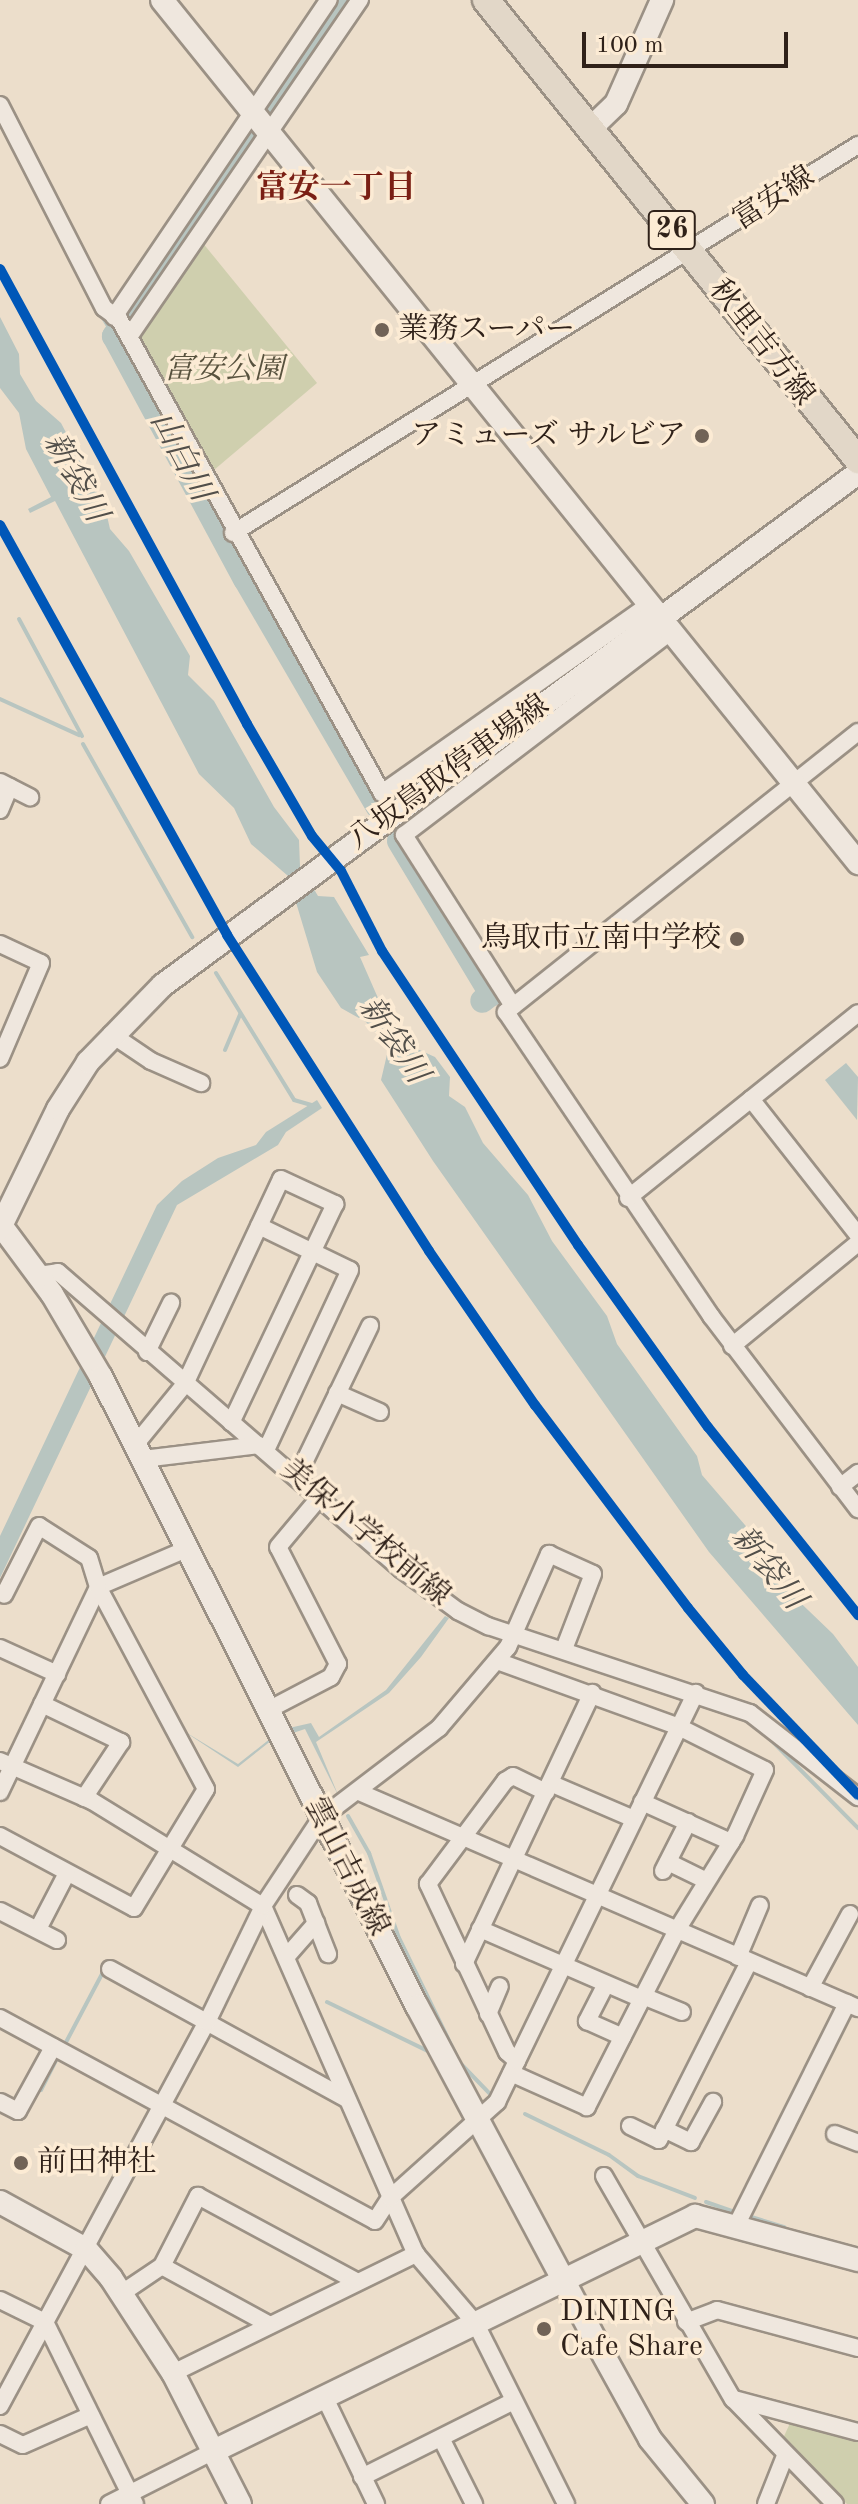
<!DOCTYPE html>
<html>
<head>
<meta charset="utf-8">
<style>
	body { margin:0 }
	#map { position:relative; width:858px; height:2504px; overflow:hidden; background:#ecdecb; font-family:"Old Standard TT","Noto Serif JP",serif }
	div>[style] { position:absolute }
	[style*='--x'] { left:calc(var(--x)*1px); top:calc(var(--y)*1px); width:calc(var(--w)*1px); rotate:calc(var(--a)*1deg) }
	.green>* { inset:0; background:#cfcfae }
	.water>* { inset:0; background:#b8c5c0 }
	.stream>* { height:4px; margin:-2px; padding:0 2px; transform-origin:2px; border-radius:2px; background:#b8c5c0 }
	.river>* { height:24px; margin:-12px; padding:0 12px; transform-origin:12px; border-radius:12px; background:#b8c5c0 }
	.roads { filter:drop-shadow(2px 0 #9b9185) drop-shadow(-2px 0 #9b9185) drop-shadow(0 2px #9b9185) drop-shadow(0 -2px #9b9185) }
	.street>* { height:16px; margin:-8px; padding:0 8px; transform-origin:8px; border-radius:8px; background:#efe7de }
	.secondary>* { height:22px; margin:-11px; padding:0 11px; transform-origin:11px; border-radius:11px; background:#efe7de }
	.primary>* { height:26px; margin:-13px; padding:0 13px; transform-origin:13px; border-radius:13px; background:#e2d7c8 }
	.cycleway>* { height:10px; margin:-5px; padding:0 5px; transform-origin:5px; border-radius:5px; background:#0057b8 }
	.dots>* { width:22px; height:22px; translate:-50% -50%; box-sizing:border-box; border:4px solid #fcebd4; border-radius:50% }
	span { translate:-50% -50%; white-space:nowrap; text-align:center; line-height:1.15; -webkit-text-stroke:7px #fcebd4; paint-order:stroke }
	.shield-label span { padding:2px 6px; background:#fcebd4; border:2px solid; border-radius:6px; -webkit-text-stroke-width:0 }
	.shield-label { font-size:28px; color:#2f2119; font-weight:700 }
	.street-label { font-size:30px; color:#2f2119 }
	.poi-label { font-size:30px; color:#2f2119 }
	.left { translate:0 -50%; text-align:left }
	.right { translate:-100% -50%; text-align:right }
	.park-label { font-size:30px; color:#58523e; font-style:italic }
	.neighbourhood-label { font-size:32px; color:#7a1f14; font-weight:700 }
	.water-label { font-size:32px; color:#524f4a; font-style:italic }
	.scale { position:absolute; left:582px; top:32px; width:206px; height:36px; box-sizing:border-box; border:4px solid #2f2119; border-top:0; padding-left:10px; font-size:24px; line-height:28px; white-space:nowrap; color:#2f2119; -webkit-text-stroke:6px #fcebd4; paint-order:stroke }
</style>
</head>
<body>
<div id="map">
	<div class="green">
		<i style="clip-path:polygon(202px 242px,317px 383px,208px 475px,138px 342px)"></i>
		<i style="clip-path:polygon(791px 2421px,858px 2439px,858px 2504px,847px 2504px,780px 2445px)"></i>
	</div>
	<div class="water">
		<i style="clip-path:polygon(0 317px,19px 354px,20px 374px,36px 401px,61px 423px,105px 507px,110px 529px,129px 551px,190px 656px,188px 675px,214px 701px,274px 807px,299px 840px,300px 866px,318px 896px,334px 897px,369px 955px,360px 957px,378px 998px,375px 1011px,406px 1044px,435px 1057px,450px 1077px,449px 1096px,465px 1107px,483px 1143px,528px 1195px,552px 1241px,607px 1316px,617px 1344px,697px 1456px,702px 1475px,757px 1539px,783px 1586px,833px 1634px,858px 1667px,858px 1725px,709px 1552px,433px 1161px,381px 1080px,389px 1046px,366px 1022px,341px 1008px,317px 972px,288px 876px,251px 844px,234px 808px,199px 774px,55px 501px,30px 513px,28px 509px,51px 497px,26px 449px,19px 413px,0 388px)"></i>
		<i style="clip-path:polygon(846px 1063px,858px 1077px,857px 1120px,825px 1080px)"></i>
		<i style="clip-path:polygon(317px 1100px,322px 1108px,286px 1132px,278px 1145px,177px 1205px,0 1578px,0 1536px,157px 1205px,182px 1181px,218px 1158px,256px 1145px,266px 1132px)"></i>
		<i style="clip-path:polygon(445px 1616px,449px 1618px,421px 1657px,389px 1693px,316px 1742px,339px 1797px,305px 1729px,272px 1740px,238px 1767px,182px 1730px,238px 1764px,271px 1738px,289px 1728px,311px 1723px,319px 1737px,386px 1690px)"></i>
	</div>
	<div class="stream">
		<i style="--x:99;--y:311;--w:29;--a:59"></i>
		<i style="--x:19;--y:619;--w:133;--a:61.7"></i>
		<i style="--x:0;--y:699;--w:87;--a:24.5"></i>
		<i style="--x:83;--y:744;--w:222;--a:60.5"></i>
		<i style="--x:216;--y:973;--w:149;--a:58.4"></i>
		<i style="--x:294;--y:1100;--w:19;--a:16"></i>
		<i style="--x:225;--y:1050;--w:39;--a:-67"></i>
		<i style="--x:761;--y:1730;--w:138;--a:45.3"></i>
		<i style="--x:348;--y:1816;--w:43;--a:60.4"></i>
		<i style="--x:369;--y:1853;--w:90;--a:70.6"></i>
		<i style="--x:399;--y:1938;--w:132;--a:64"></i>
		<i style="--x:327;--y:2002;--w:117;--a:25.9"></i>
		<i style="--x:64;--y:2046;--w:84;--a:-62.2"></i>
		<i style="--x:462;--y:2065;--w:42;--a:46"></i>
		<i style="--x:41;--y:2090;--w:36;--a:-63"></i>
		<i style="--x:525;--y:2114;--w:93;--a:26"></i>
		<i style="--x:609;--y:2155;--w:36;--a:36"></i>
		<i style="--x:638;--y:2176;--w:61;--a:21.1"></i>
		<i style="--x:706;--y:2202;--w:28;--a:19"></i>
		<i style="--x:748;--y:2216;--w:38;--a:17"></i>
	</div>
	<div class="river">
		<i style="--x:345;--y:0;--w:408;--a:124.5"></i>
		<i style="--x:114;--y:336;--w:276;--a:61.7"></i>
		<i style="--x:245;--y:579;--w:263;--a:59.8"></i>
		<i style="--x:399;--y:841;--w:179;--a:59"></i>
		<i style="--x:491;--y:994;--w:11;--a:142"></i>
	</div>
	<div class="roads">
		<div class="street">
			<i style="--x:0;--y:105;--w:228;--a:62.9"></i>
			<i style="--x:104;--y:308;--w:19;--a:36"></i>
			<i style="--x:119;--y:319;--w:542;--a:60.98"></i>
			<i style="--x:382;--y:793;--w:327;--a:-35.2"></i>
			<i style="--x:114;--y:317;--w:383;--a:-55.9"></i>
			<i style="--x:129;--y:337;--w:409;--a:-55.6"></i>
			<i style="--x:233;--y:533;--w:736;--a:-31.83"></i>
			<i style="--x:858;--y:732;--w:450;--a:141.5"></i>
			<i style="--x:506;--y:1012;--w:367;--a:56"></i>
			<i style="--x:711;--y:1316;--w:243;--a:52.7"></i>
			<i style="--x:0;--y:782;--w:34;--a:27"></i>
			<i style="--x:0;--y:810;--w:25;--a:-67"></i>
			<i style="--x:0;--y:944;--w:45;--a:24.9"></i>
			<i style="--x:41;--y:963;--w:104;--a:113.1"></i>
			<i style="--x:513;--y:1006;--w:203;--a:-122.5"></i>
			<i style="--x:404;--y:835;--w:335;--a:-37.3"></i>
			<i style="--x:111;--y:1034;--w:48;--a:34"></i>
			<i style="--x:151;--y:1061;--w:55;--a:23.7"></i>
			<i style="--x:751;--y:1099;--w:173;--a:51.8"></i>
			<i style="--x:628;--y:1198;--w:295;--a:-38.8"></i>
			<i style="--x:259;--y:1226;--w:101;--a:25.8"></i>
			<i style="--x:350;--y:1270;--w:199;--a:115"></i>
			<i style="--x:39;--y:1275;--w:19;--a:-9"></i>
			<i style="--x:58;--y:1272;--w:454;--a:40.9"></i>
			<i style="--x:401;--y:1569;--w:71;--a:36.4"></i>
			<i style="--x:458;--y:1611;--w:34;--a:27"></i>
			<i style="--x:488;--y:1626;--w:276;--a:18.4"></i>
			<i style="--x:750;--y:1713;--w:137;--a:37.9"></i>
			<i style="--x:732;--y:1346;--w:163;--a:-39.3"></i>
			<i style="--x:147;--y:1352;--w:55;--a:-63.9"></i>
			<i style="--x:337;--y:1393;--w:47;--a:23.8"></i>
			<i style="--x:135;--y:1445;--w:79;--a:-50.7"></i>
			<i style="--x:185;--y:1384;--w:226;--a:-64.9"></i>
			<i style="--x:281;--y:1179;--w:60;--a:24.8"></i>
			<i style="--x:335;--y:1204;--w:242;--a:115.4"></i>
			<i style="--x:143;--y:1459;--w:117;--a:-6.9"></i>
			<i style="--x:297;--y:1477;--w:168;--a:-64.2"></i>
			<i style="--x:840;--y:1487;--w:23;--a:-38"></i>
			<i style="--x:0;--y:1648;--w:63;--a:24.5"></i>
			<i style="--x:497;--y:1661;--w:194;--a:19.9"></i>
			<i style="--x:679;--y:1727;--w:96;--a:26.6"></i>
			<i style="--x:765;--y:1770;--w:72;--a:114.4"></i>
			<i style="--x:735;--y:1836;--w:110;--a:121.7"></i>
			<i style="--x:677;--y:1930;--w:199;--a:117"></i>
			<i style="--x:587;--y:2107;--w:83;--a:-155.9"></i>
			<i style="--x:42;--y:1704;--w:88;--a:25.7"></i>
			<i style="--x:121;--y:1742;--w:67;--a:123.5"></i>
			<i style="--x:268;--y:1710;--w:71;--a:-27.6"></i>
			<i style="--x:331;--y:1677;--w:15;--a:-62"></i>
			<i style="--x:338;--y:1664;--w:131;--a:-117.1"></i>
			<i style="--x:278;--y:1547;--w:65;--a:-50"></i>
			<i style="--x:0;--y:1761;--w:100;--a:23.5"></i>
			<i style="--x:92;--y:1801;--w:201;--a:31.6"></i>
			<i style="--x:263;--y:1906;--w:380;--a:66.3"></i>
			<i style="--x:416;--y:2254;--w:92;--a:49.4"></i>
			<i style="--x:476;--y:2324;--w:201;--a:63.4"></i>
			<i style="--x:550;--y:1783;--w:91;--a:23.2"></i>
			<i style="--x:0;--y:1792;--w:227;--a:-64.4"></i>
			<i style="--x:98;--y:1587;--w:99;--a:-23.2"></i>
			<i style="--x:359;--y:1792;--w:544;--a:23.41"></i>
			<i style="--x:642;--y:1802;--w:98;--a:24.2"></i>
			<i style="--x:0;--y:1836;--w:152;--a:28.2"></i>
			<i style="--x:134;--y:1908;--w:139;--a:-58.8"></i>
			<i style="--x:206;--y:1789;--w:229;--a:-118.1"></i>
			<i style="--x:98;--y:1587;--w:30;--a:-107"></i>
			<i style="--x:89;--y:1558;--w:59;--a:-147.4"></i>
			<i style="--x:39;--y:1526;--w:77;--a:116.9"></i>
			<i style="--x:668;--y:1862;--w:43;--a:26"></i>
			<i style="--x:663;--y:1871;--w:55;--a:-63"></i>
			<i style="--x:297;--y:1895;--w:14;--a:36"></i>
			<i style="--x:308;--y:1903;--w:55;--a:68.6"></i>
			<i style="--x:0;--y:1911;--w:64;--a:27"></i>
			<i style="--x:38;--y:1929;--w:63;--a:-62.6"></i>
			<i style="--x:480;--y:1929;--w:176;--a:23.4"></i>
			<i style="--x:288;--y:1955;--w:43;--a:-48.8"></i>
			<i style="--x:738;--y:1957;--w:56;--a:-67.1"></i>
			<i style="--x:464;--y:1964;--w:300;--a:-64.7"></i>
			<i style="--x:110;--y:1969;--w:269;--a:28.8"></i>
			<i style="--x:606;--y:1984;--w:42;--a:117.2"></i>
			<i style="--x:587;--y:2021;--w:39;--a:24"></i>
			<i style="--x:810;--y:1988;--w:84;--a:-61.6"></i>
			<i style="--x:643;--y:1996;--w:42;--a:22.3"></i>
			<i style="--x:488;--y:2014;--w:30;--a:-67"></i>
			<i style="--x:0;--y:2018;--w:426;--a:28.4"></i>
			<i style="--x:375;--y:2221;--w:27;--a:-57"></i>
			<i style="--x:390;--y:2198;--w:144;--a:-41.9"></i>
			<i style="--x:497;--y:2102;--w:455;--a:-64.1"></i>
			<i style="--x:517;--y:2061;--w:13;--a:-138"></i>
			<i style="--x:507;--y:2052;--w:186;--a:-115.2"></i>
			<i style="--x:428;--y:1884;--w:129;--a:-53.2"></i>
			<i style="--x:505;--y:1781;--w:9;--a:-32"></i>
			<i style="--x:513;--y:1776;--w:37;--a:26"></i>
			<i style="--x:0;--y:2102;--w:20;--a:27"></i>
			<i style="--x:18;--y:2111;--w:73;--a:-61.3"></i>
			<i style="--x:630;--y:2126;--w:32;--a:26"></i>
			<i style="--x:659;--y:2140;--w:199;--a:-63.2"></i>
			<i style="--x:664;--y:2129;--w:30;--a:26"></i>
			<i style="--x:691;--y:2142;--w:46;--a:-61.2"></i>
			<i style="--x:835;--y:2134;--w:25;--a:21"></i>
			<i style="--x:604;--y:2176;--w:258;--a:60"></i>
			<i style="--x:733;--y:2399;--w:146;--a:45.8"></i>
			<i style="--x:736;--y:2226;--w:249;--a:-63.5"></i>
			<i style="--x:122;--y:2293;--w:48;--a:-34"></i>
			<i style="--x:0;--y:2300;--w:50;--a:26.1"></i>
			<i style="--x:45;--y:2322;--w:203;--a:63.7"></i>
			<i style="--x:686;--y:2322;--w:33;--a:-21"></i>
			<i style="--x:717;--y:2310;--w:146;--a:15.1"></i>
			<i style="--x:270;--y:2325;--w:123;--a:-151.4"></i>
			<i style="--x:162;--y:2266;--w:79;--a:-62.8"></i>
			<i style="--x:198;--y:2196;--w:179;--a:28.3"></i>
			<i style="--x:173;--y:2373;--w:271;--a:-26.1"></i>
			<i style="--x:325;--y:2398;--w:118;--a:64.3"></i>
			<i style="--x:734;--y:2399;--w:128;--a:14.9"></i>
			<i style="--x:0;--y:2406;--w:436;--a:-61.7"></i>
			<i style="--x:207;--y:2022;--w:129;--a:-64.2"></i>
			<i style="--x:263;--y:1906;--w:105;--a:-56.6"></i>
			<i style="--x:321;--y:1818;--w:148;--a:-37.3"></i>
			<i style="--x:439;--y:1728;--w:106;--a:-49.6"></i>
			<i style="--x:508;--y:1647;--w:102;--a:-66.2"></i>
			<i style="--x:549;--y:1554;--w:48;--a:24.4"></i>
			<i style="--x:593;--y:1574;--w:80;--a:111.1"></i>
			<i style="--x:0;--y:2434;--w:25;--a:26"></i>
			<i style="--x:23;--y:2445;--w:74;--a:-23.8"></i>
			<i style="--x:442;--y:2440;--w:72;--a:63.4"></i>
			<i style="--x:362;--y:2477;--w:168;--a:-26.6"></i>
			<i style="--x:109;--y:2504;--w:115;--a:-26.8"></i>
			<i style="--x:766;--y:2504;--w:52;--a:-68.4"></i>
		</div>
		<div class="secondary">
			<i style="--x:162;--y:0;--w:1109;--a:51.11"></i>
			<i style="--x:590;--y:129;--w:36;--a:-44"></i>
			<i style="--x:616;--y:104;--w:114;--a:-66.1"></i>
			<i style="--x:0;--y:1224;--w:87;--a:53.4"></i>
			<i style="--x:52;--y:1294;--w:96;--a:59.4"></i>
			<i style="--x:101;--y:1377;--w:704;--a:63.33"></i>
			<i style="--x:417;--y:2006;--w:384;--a:61.9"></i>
			<i style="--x:598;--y:2345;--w:107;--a:61"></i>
			<i style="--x:650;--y:2439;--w:84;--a:50.8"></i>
			<i style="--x:0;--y:1228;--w:132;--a:-64"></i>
			<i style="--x:58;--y:1109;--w:56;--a:-57.4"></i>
			<i style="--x:88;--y:1062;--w:107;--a:-45.8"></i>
			<i style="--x:163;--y:985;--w:863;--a:-36.38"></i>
			<i style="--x:0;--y:2202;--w:98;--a:28.7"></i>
			<i style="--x:86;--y:2249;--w:38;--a:49"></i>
			<i style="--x:111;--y:2278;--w:113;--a:56.9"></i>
			<i style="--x:173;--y:2373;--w:147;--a:62.9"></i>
			<i style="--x:212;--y:2452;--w:538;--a:-26.04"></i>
			<i style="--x:695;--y:2216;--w:169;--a:15.1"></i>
		</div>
		<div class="primary">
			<i style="--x:486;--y:0;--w:592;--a:51.04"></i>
		</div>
	</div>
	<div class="cycleway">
		<i style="--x:0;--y:269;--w:518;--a:61.5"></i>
		<i style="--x:247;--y:724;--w:129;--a:59.9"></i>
		<i style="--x:312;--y:836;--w:45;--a:50.4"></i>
		<i style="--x:341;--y:871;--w:90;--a:62.9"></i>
		<i style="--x:382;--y:951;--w:353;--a:56.3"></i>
		<i style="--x:578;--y:1245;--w:224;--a:54.5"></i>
		<i style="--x:708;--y:1427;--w:241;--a:51.4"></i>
		<i style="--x:0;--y:525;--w:469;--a:61"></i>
		<i style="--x:227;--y:935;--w:375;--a:57.4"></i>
		<i style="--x:429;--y:1251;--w:187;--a:55.5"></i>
		<i style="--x:535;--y:1405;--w:254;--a:53"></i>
		<i style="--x:688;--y:1608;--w:87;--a:50.6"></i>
		<i style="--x:743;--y:1675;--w:166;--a:46.2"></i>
	</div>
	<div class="dots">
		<i style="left:382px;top:330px;background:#716357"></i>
		<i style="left:702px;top:436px;background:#716357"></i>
		<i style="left:737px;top:939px;background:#716357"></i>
		<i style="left:21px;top:2163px;background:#716357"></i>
		<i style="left:544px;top:2329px;background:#716357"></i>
	</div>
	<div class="shield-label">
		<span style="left:672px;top:230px">26</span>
	</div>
	<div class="street-label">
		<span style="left:774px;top:199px;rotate:-33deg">富安線</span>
		<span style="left:761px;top:343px;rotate:52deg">秋里吉方線</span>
		<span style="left:449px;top:773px;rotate:-36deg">八坂鳥取停車場線</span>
		<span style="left:365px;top:1533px;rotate:40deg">美保小学校前線</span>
		<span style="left:346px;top:1867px;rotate:63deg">雲山吉成線</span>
	</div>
	<div class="poi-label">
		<span class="left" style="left:398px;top:330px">業務スーパー</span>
		<span class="right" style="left:686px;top:436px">アミューズ サルビア</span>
		<span class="right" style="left:721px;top:939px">鳥取市立南中学校</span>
		<span class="left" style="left:37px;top:2163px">前田神社</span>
		<span class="left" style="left:560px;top:2329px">DINING<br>Cafe Share</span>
	</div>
	<div class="park-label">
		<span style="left:224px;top:370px">富安公園</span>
	</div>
	<div class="neighbourhood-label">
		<span style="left:336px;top:189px">富安一丁目</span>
	</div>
	<div class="water-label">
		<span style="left:180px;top:457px;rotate:62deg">山白川</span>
		<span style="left:74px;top:478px;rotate:61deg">新袋川</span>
		<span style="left:392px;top:1041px;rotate:56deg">新袋川</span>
		<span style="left:767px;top:1569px;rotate:51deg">新袋川</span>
	</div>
	<div class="scale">100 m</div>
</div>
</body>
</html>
